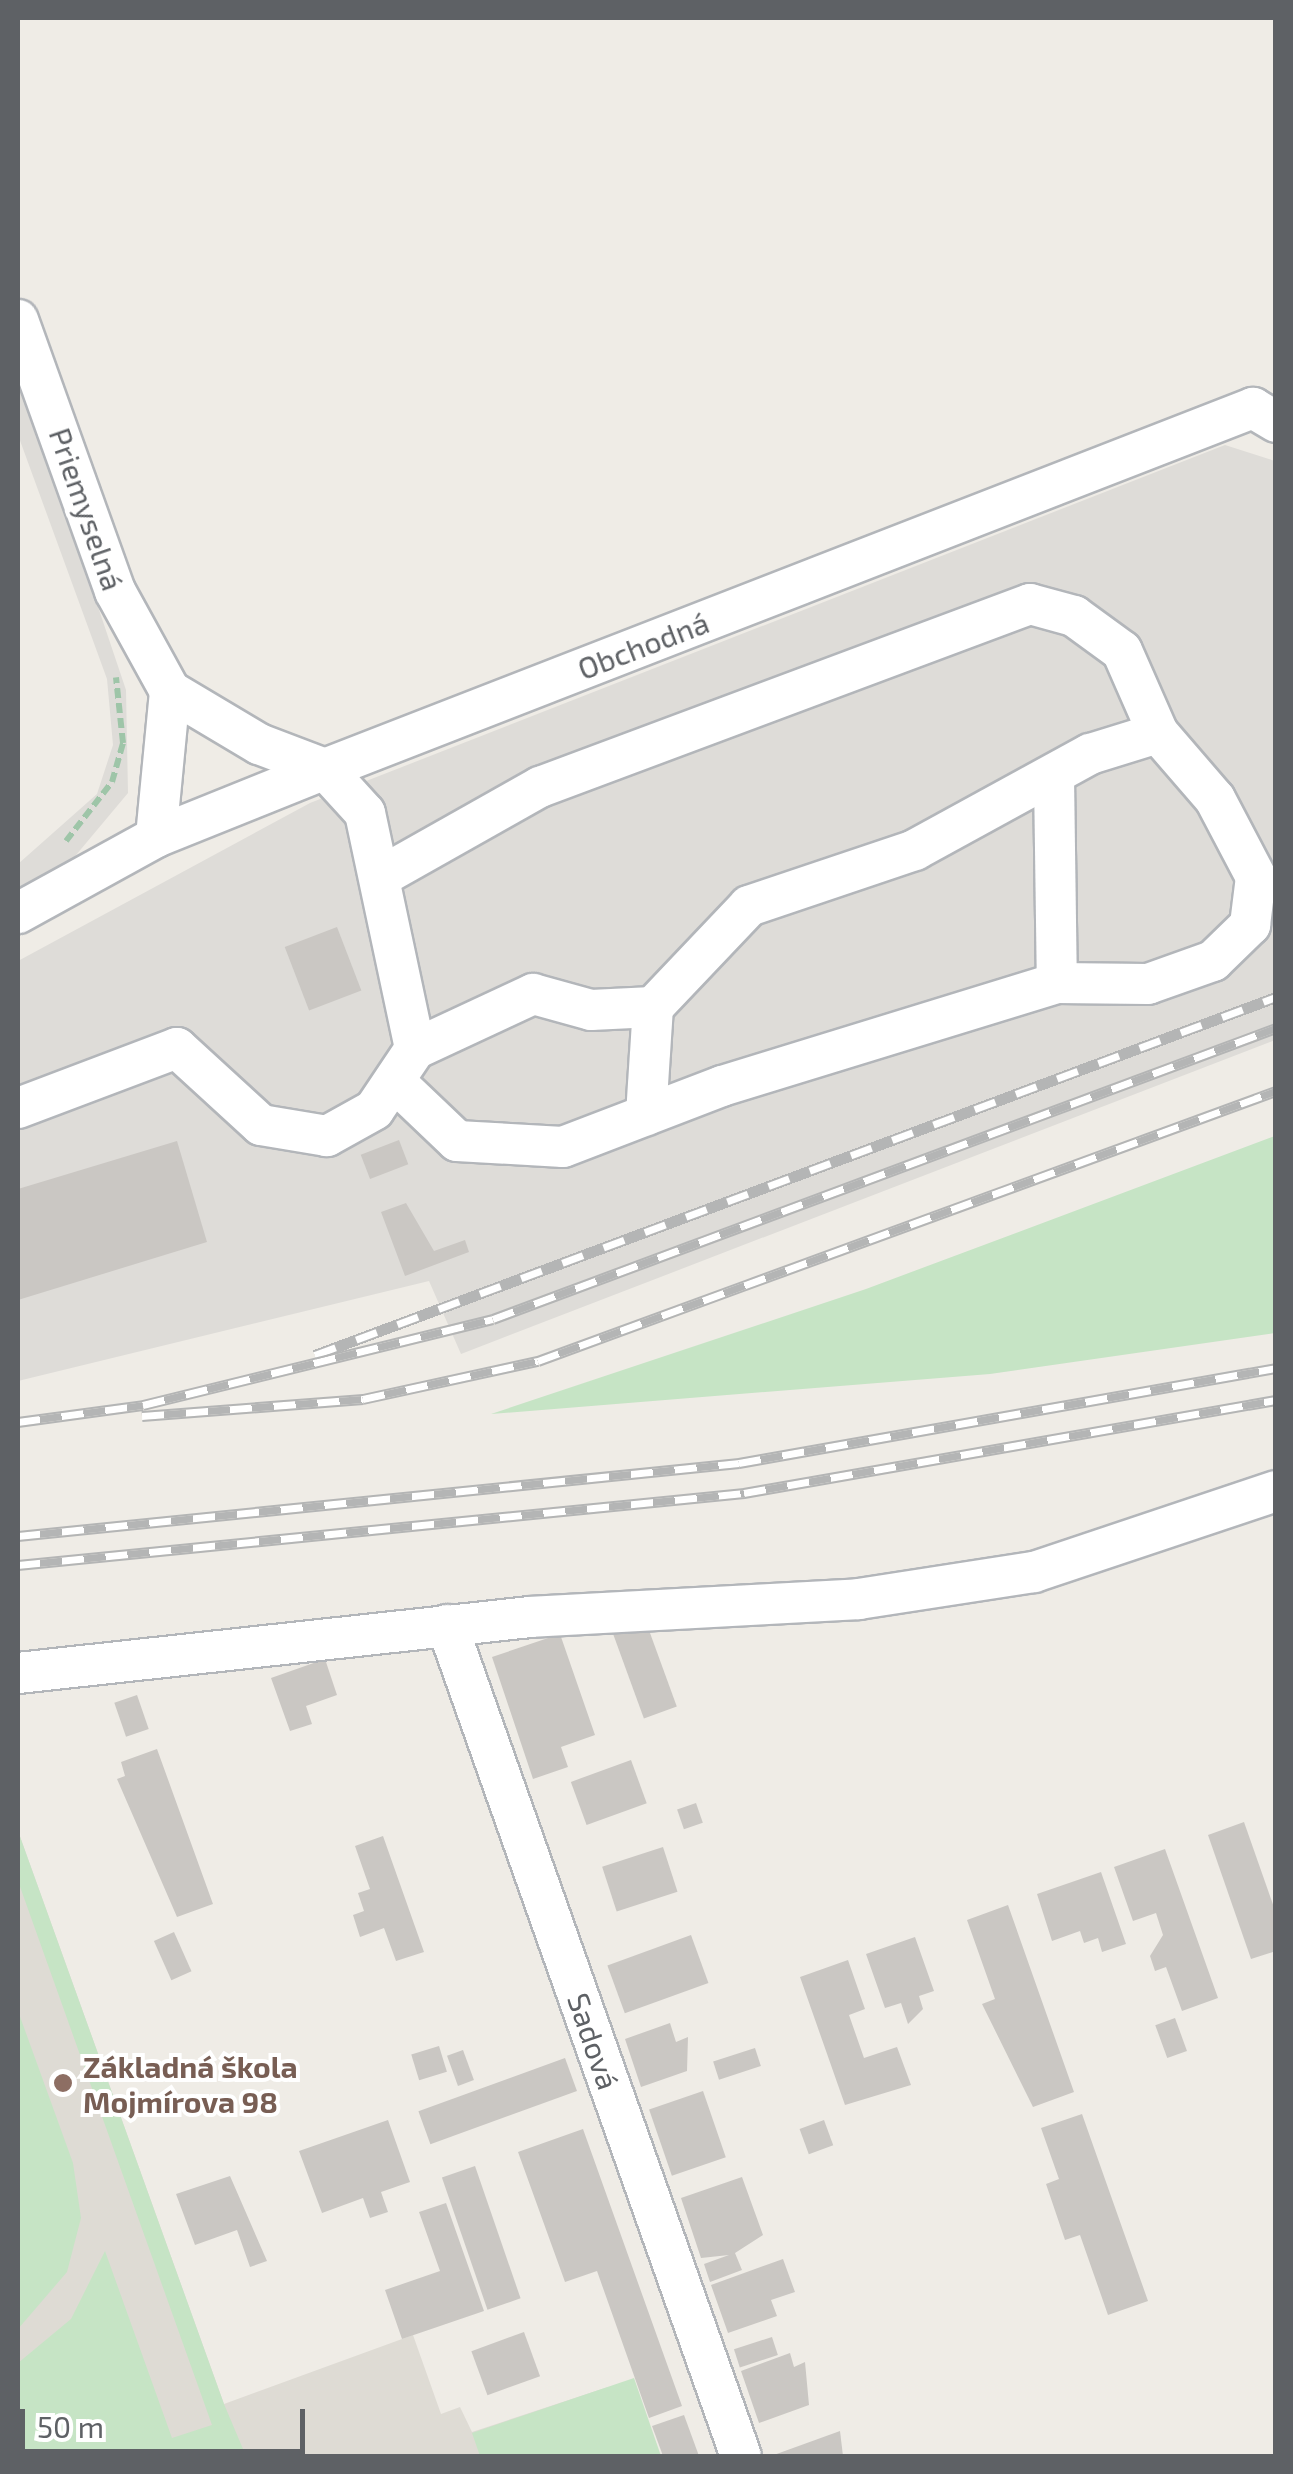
<!DOCTYPE html>
<html>
<head>
<meta charset="utf-8">
<style>
	body { margin:0 }
	#map { position:relative; width:1293px; height:2474px; overflow:hidden; background:#efece6; font-family:"Exo 2",sans-serif }
	div>[style] { position:absolute }
	[style*='--x'] { left:calc(var(--x)*1px); top:calc(var(--y)*1px); width:calc(var(--w)*1px); rotate:calc(var(--a)*1deg) }
	.industrial>* { inset:0; background:#dedcd8 }
	.education>* { inset:0; background:#dedbd4 }
	.green>* { inset:0; background:#c6e4c5 }
	.building>* { inset:0; background:#cac7c3; transform-origin:0 0 }
	.path>* { height:6px; margin-top:-3px; transform-origin:0; background:repeating-linear-gradient(90deg,#9ec5a8 0 10px,transparent 0 15px) }
	.roads { filter:drop-shadow(2px 0 #b3b6ba) drop-shadow(-2px 0 #b3b6ba) drop-shadow(0 2px #b3b6ba) drop-shadow(0 -2px #b3b6ba) }
	.minor>* { height:40px; margin:-20px; padding:0 20px; transform-origin:20px; border-radius:20px; background:#fff }
	.rail>* { height:11px; margin-top:-5.5px; transform-origin:0; background:repeating-linear-gradient(90deg,#fff 0 22px,#b4b5b5 0 44px); box-sizing:border-box; border-block:2px solid #b4b5b5 }
	.dots>* { width:28px; height:28px; translate:-50% -50%; box-sizing:border-box; border:5px solid #fff; border-radius:50% }
	span { translate:-50% -50%; white-space:nowrap; text-align:center; line-height:1.15; -webkit-text-stroke:8px #fff; paint-order:stroke }
	.street-label { font-size:30px; color:#5e6165 }
	.education-label { font-size:30px; color:#785e54; font-weight:700 }
	.left { translate:0 -50%; text-align:left }
	.frame { position:absolute; inset:0; border:20px solid #5e6165; pointer-events:none }
	.scale { position:absolute; left:20px; top:2409px; width:285px; height:45px; box-sizing:border-box; border:5px solid #5e6165; border-top:0; padding-left:12px; font-size:30px; line-height:35px; white-space:nowrap; color:#5e6165; -webkit-text-stroke:8px #fff; paint-order:stroke }
</style>
</head>
<body>
<div id="map">
	<div class="industrial">
		<i style="clip-path:polygon(18px 369px,126px 690px,128px 793px,66px 867px,18px 891px,18px 864px,97px 794px,113px 745px,107px 679px,18px 435px)"></i>
		<i style="clip-path:polygon(1225px 445px,1275px 461px,1275px 1040px,461px 1354px,429px 1281px,18px 1381px,18px 961px,310px 803px)"></i>
	</div>
	<div class="education">
		<i style="clip-path:polygon(18px 1831px,224px 2404px,413px 2335px,441px 2414px,460px 2407px,472px 2432px,608px 2387px,635px 2456px,18px 2456px)"></i>
	</div>
	<div class="green">
		<i style="clip-path:polygon(1275px 1136px,1275px 1333px,990px 1374px,491px 1414px,866px 1289px)"></i>
		<i style="clip-path:polygon(18px 1831px,224px 2404px,246px 2456px,18px 2456px,18px 2363px,71px 2319px,105px 2251px,172px 2438px,212px 2425px,18px 1881px)"></i>
		<i style="clip-path:polygon(18px 2011px,73px 2163px,81px 2218px,67px 2272px,18px 2329px)"></i>
		<i style="clip-path:polygon(634px 2378px,661px 2456px,480px 2456px,472px 2433px)"></i>
	</div>
	<div class="building">
		<i style="left:337px;top:927px;width:68px;height:56px;rotate:69deg"></i>
		<i style="left:399px;top:1140px;width:26px;height:41px;rotate:69deg"></i>
		<i style="clip-path:polygon(177px 1141px,207px 1242px,18px 1300px,18px 1189px)"></i>
		<i style="clip-path:polygon(406px 1203px,434px 1251px,465px 1240px,469px 1252px,405px 1276px,381px 1212px)"></i>
		<i style="left:646px;top:1622px;width:90px;height:35px;rotate:70deg"></i>
		<i style="clip-path:polygon(560px 1634px,595px 1735px,561px 1747px,568px 1767px,533px 1779px,492px 1657px)"></i>
		<i style="clip-path:polygon(325px 1659px,337px 1695px,306px 1706px,312px 1724px,290px 1731px,271px 1678px)"></i>
		<i style="left:137px;top:1695px;width:36px;height:24px;rotate:71deg"></i>
		<i style="clip-path:polygon(157px 1749px,213px 1904px,177px 1917px,117px 1779px,125px 1776px,121px 1762px)"></i>
		<i style="left:631px;top:1760px;width:46px;height:64px;rotate:70deg"></i>
		<i style="left:696px;top:1803px;width:21px;height:20px;rotate:71deg"></i>
		<i style="clip-path:polygon(1244px 1822px,1276px 1913px,1276px 1951px,1251px 1959px,1208px 1835px)"></i>
		<i style="clip-path:polygon(383px 1836px,424px 1952px,396px 1961px,384px 1928px,360px 1937px,353px 1915px,364px 1911px,358px 1893px,370px 1889px,355px 1846px)"></i>
		<i style="left:663px;top:1847px;width:47px;height:64px;rotate:72deg"></i>
		<i style="clip-path:polygon(1165px 1849px,1218px 1998px,1182px 2011px,1166px 1967px,1155px 1971px,1150px 1956px,1163px 1935px,1156px 1913px,1133px 1921px,1114px 1867px)"></i>
		<i style="clip-path:polygon(1101px 1872px,1126px 1944px,1102px 1952px,1098px 1938px,1084px 1943px,1080px 1931px,1052px 1941px,1037px 1894px)"></i>
		<i style="clip-path:polygon(1008px 1905px,1074px 2092px,1033px 2107px,982px 2004px,995px 1999px,967px 1920px)"></i>
		<i style="left:174px;top:1932px;width:43px;height:22px;rotate:66deg"></i>
		<i style="left:691px;top:1935px;width:51px;height:89px;rotate:70deg"></i>
		<i style="clip-path:polygon(915px 1937px,934px 1991px,919px 1996px,923px 2009px,908px 2024px,901px 2003px,885px 2008px,866px 1954px)"></i>
		<i style="clip-path:polygon(848px 1960px,865px 2009px,849px 2015px,864px 2058px,897px 2047px,911px 2085px,845px 2105px,800px 1977px)"></i>
		<i style="left:1175px;top:2018px;width:35px;height:21px;rotate:70deg"></i>
		<i style="clip-path:polygon(670px 2023px,676px 2042px,688px 2037px,687px 2071px,641px 2087px,625px 2039px)"></i>
		<i style="left:439px;top:2046px;width:27px;height:29px;rotate:73deg"></i>
		<i style="left:755px;top:2048px;width:19px;height:44px;rotate:72deg"></i>
		<i style="left:463px;top:2050px;width:32px;height:17px;rotate:70deg"></i>
		<i style="left:565px;top:2058px;width:35px;height:156px;rotate:70deg"></i>
		<i style="left:703px;top:2091px;width:70px;height:57px;rotate:71deg"></i>
		<i style="clip-path:polygon(1082px 2114px,1148px 2301px,1108px 2315px,1080px 2235px,1065px 2240px,1046px 2184px,1059px 2179px,1041px 2128px)"></i>
		<i style="clip-path:polygon(388px 2120px,410px 2182px,381px 2192px,388px 2212px,370px 2218px,363px 2198px,322px 2213px,299px 2151px)"></i>
		<i style="left:824px;top:2120px;width:27px;height:26px;rotate:70deg"></i>
		<i style="clip-path:polygon(583px 2129px,682px 2406px,649px 2418px,597px 2271px,565px 2282px,518px 2152px)"></i>
		<i style="left:475px;top:2166px;width:140px;height:35px;rotate:71deg"></i>
		<i style="clip-path:polygon(230px 2176px,267px 2261px,250px 2267px,237px 2230px,195px 2245px,176px 2194px)"></i>
		<i style="clip-path:polygon(742px 2177px,763px 2235px,735px 2253px,742px 2270px,710px 2282px,704px 2264px,729px 2255px,701px 2258px,681px 2198px)"></i>
		<i style="clip-path:polygon(446px 2203px,484px 2311px,402px 2339px,385px 2290px,440px 2271px,419px 2212px)"></i>
		<i style="clip-path:polygon(783px 2259px,795px 2292px,771px 2300px,777px 2316px,728px 2333px,711px 2285px)"></i>
		<i style="left:524px;top:2332px;width:47px;height:56px;rotate:70deg"></i>
		<i style="left:772px;top:2337px;width:19px;height:40px;rotate:72deg"></i>
		<i style="clip-path:polygon(790px 2353px,794px 2367px,805px 2362px,809px 2405px,759px 2423px,741px 2371px)"></i>
		<i style="clip-path:polygon(684px 2415px,699px 2456px,663px 2456px,652px 2426px)"></i>
		<i style="clip-path:polygon(840px 2431px,843px 2456px,771px 2456px)"></i>
	</div>
	<div class="path">
		<i style="--x:66;--y:841;--w:75;--a:-52.1"></i>
		<i style="--x:112;--y:782;--w:41;--a:-74.2"></i>
		<i style="--x:123;--y:743;--w:66;--a:-96.1"></i>
	</div>
	<div class="roads">
		<div class="minor">
			<i style="--x:18;--y:320;--w:288;--a:70.3"></i>
			<i style="--x:115;--y:591;--w:114;--a:61.2"></i>
			<i style="--x:170;--y:691;--w:104;--a:30.8"></i>
			<i style="--x:259;--y:744;--w:71;--a:20.7"></i>
			<i style="--x:325;--y:769;--w:59;--a:47.7"></i>
			<i style="--x:365;--y:813;--w:241;--a:78"></i>
			<i style="--x:415;--y:1049;--w:73;--a:123.9"></i>
			<i style="--x:374;--y:1110;--w:54;--a:151"></i>
			<i style="--x:327;--y:1136;--w:67;--a:-170.5"></i>
			<i style="--x:261;--y:1125;--w:114;--a:-137.5"></i>
			<i style="--x:177;--y:1048;--w:170;--a:159.3"></i>
			<i style="--x:1054;--y:777;--w:206;--a:89.2"></i>
			<i style="--x:156;--y:837;--w:147;--a:-84.5"></i>
			<i style="--x:380;--y:877;--w:184;--a:-29.4"></i>
			<i style="--x:540;--y:787;--w:523;--a:-20.48"></i>
			<i style="--x:1030;--y:604;--w:46;--a:15.3"></i>
			<i style="--x:1074;--y:616;--w:59;--a:36.1"></i>
			<i style="--x:1122;--y:651;--w:90;--a:66.3"></i>
			<i style="--x:18;--y:913;--w:158;--a:-28.8"></i>
			<i style="--x:156;--y:837;--w:182;--a:-21.9"></i>
			<i style="--x:325;--y:769;--w:996;--a:-21.26"></i>
			<i style="--x:1253;--y:408;--w:27;--a:31"></i>
			<i style="--x:394;--y:1081;--w:87;--a:43.6"></i>
			<i style="--x:457;--y:1141;--w:106;--a:3.2"></i>
			<i style="--x:563;--y:1147;--w:170;--a:-21"></i>
			<i style="--x:722;--y:1086;--w:350;--a:-17.1"></i>
			<i style="--x:1057;--y:983;--w:91;--a:0.6"></i>
			<i style="--x:1148;--y:984;--w:69;--a:-19.5"></i>
			<i style="--x:1213;--y:961;--w:52;--a:-44.2"></i>
			<i style="--x:1250;--y:925;--w:48;--a:-82.9"></i>
			<i style="--x:1256;--y:877;--w:88;--a:-117.7"></i>
			<i style="--x:1215;--y:799;--w:87;--a:-130.8"></i>
			<i style="--x:1158;--y:733;--w:71;--a:162.8"></i>
			<i style="--x:1090;--y:754;--w:200;--a:151.3"></i>
			<i style="--x:915;--y:850;--w:175;--a:161.4"></i>
			<i style="--x:749;--y:906;--w:139;--a:133.5"></i>
			<i style="--x:653;--y:1007;--w:62;--a:177.2"></i>
			<i style="--x:591;--y:1010;--w:60;--a:-164.6"></i>
			<i style="--x:533;--y:994;--w:130;--a:155"></i>
			<i style="--x:646;--y:1115;--w:108;--a:-86.3"></i>
			<i style="--x:447;--y:1625;--w:881;--a:70.52"></i>
			<i style="--x:18;--y:1673;--w:515;--a:-6.24"></i>
			<i style="--x:530;--y:1617;--w:329;--a:-3.1"></i>
			<i style="--x:859;--y:1599;--w:177;--a:-8.8"></i>
			<i style="--x:1034;--y:1572;--w:255;--a:-18.5"></i>
		</div>
	</div>
	<div class="rail">
		<i style="--x:315;--y:1355;--w:1026;--a:-20.43"></i>
		<i style="--x:142;--y:1416;--w:222;--a:-4.4"></i>
		<i style="--x:363;--y:1399;--w:179;--a:-12.3"></i>
		<i style="--x:538;--y:1361;--w:786;--a:-20.1"></i>
		<i style="--x:18;--y:1422;--w:126;--a:-7.7"></i>
		<i style="--x:143;--y:1405;--w:360;--a:-13.8"></i>
		<i style="--x:493;--y:1319;--w:835;--a:-20.39"></i>
		<i style="--x:18;--y:1536;--w:725;--a:-5.78"></i>
		<i style="--x:739;--y:1463;--w:545;--a:-10.03"></i>
		<i style="--x:18;--y:1565;--w:730;--a:-5.66"></i>
		<i style="--x:744;--y:1493;--w:540;--a:-9.92"></i>
	</div>
	<div class="dots">
		<i style="left:63px;top:2083px;background:#8d6e63"></i>
	</div>
	<div class="street-label">
		<span style="left:87px;top:509px;rotate:71deg">Priemyselná</span>
		<span style="left:643px;top:645px;rotate:-21deg">Obchodná</span>
		<span style="left:594px;top:2041px;rotate:71deg">Sadová</span>
	</div>
	<div class="education-label">
		<span class="left" style="left:83px;top:2083px">Základná škola<br>Mojmírova 98</span>
	</div>
	<div class="frame"></div>
	<div class="scale">50 m</div>
</div>
</body>
</html>
